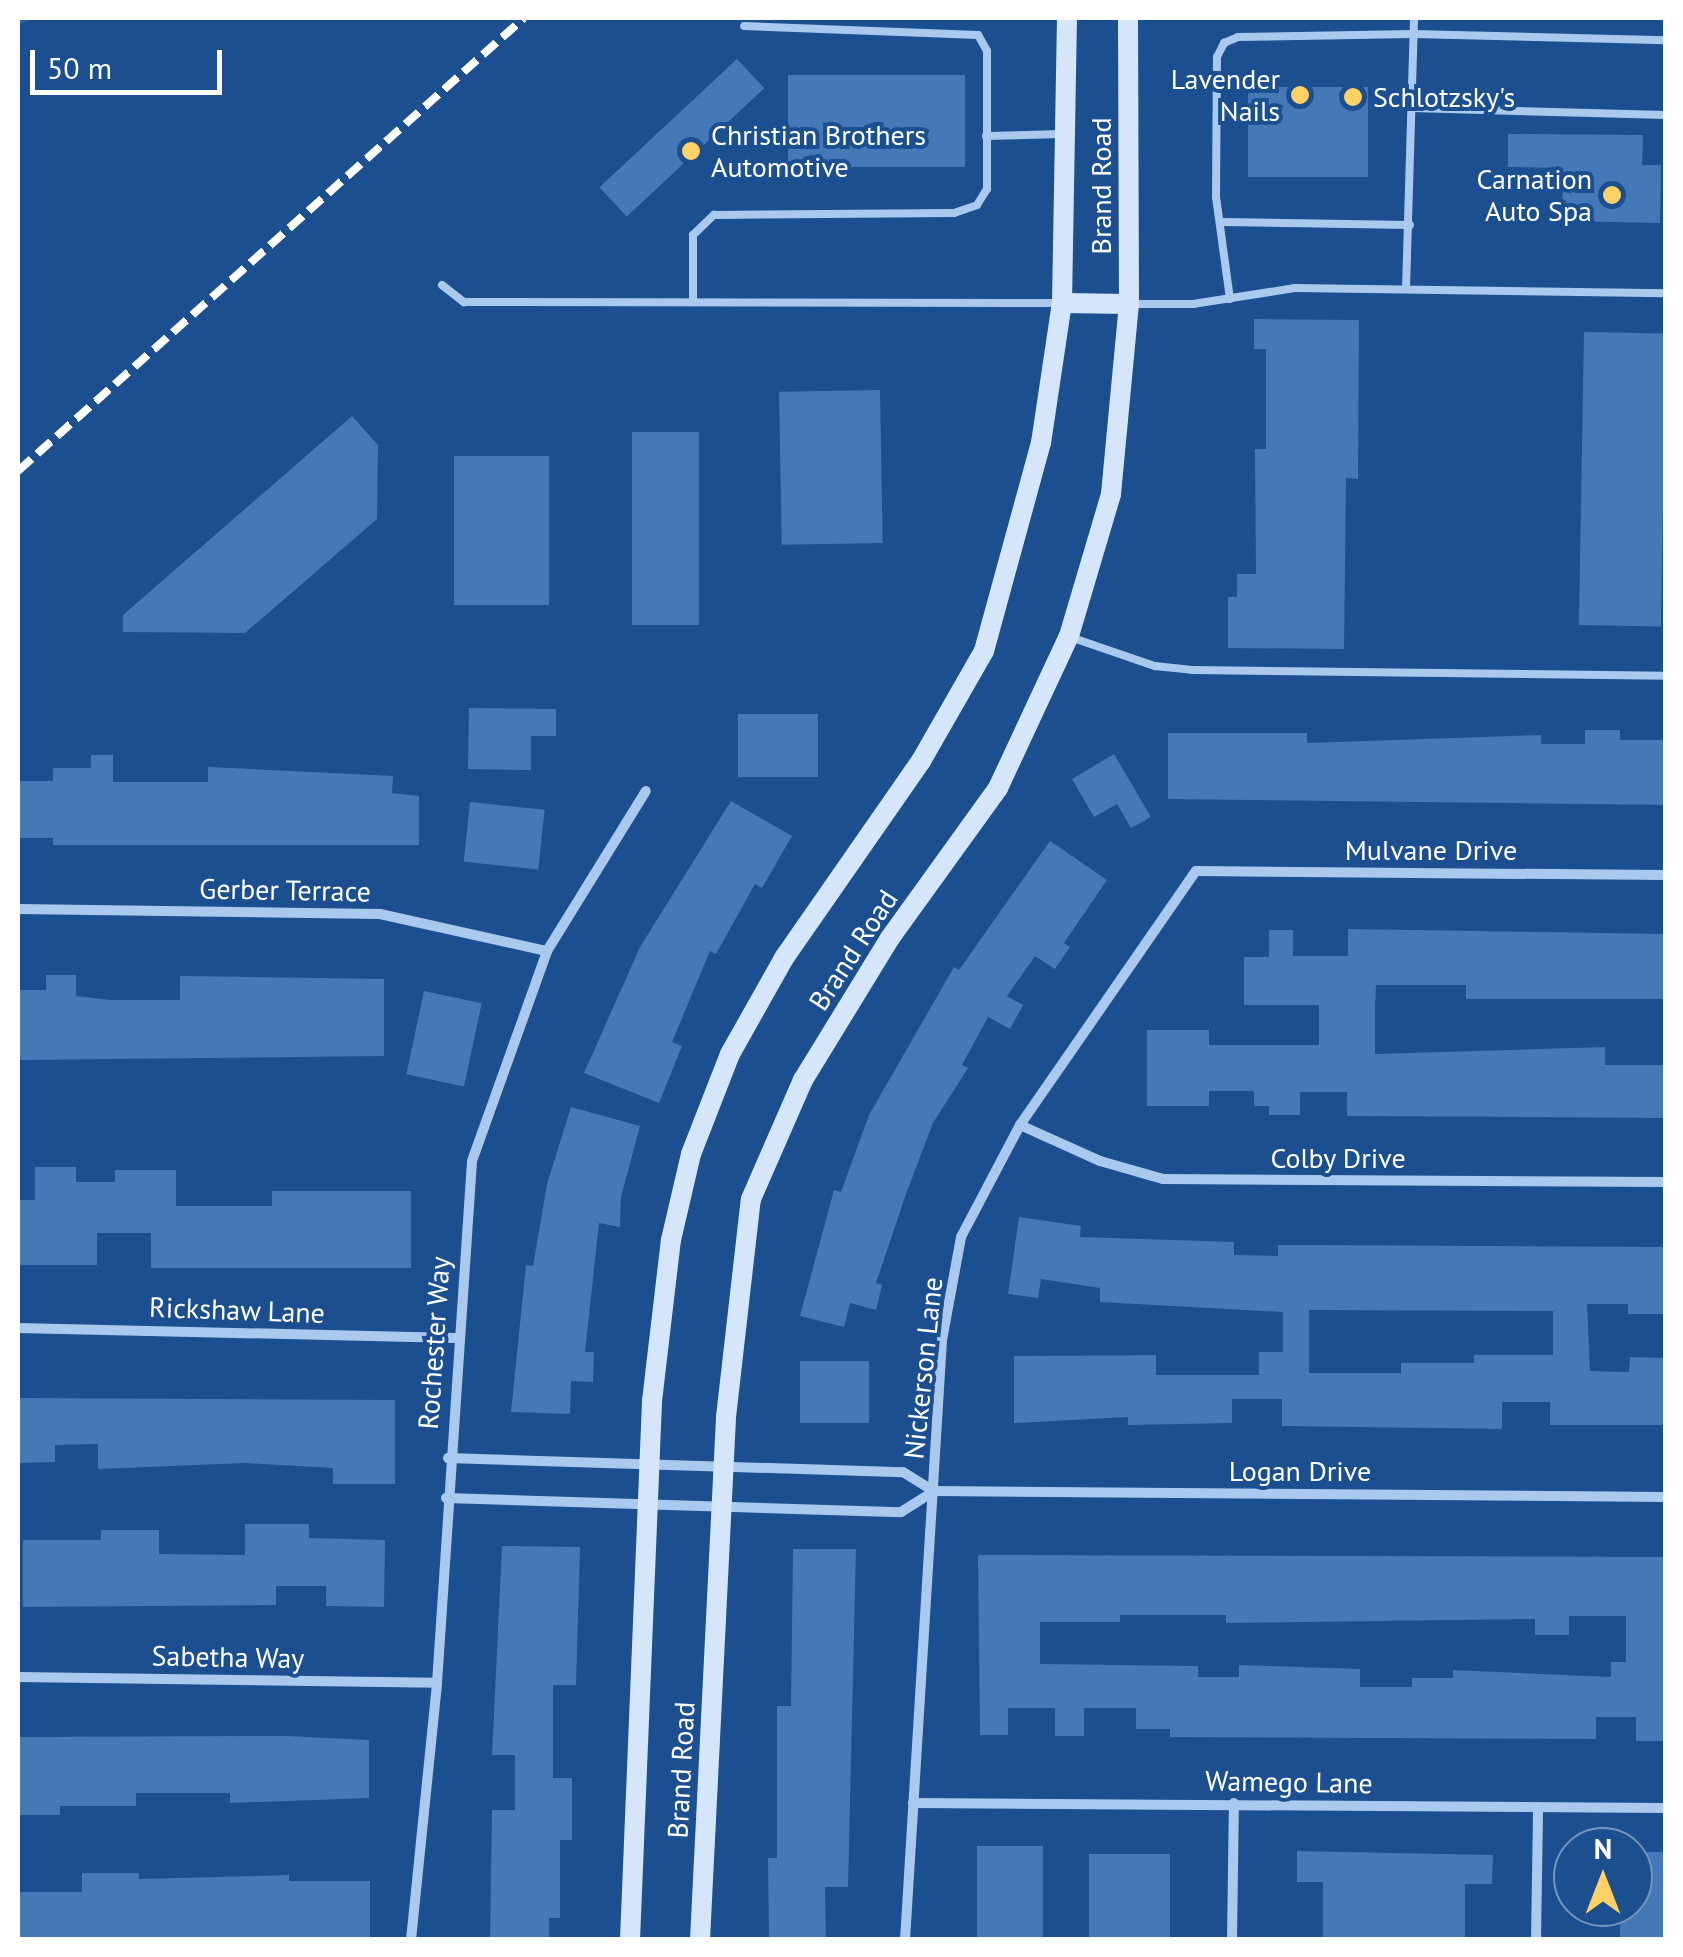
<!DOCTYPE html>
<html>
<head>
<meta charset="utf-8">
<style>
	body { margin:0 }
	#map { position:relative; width:1683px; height:1957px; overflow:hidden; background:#1b4f8f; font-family:"PT Sans",sans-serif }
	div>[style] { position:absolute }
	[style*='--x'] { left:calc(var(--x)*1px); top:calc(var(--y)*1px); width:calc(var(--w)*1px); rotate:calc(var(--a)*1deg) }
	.stream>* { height:8px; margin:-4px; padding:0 4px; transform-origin:4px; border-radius:4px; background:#3c6290 }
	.building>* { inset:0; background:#4478b7; transform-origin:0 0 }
	.service>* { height:8px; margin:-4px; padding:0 4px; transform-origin:4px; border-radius:4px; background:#a9c9ee }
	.minor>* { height:10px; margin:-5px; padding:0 5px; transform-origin:5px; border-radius:5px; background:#a9c9ee }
	.secondary>* { height:20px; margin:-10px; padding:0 10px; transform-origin:10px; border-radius:10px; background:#d6e6fa }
	.rail>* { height:8px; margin-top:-4px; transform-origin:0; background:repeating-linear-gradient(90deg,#fff 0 18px,transparent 0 26px) }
	.dots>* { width:28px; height:28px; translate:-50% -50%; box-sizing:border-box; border:5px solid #1b4f8f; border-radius:50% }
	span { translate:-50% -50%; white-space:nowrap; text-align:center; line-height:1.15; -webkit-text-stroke:8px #1b4f8f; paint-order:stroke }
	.poi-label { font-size:28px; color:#fff }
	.right { translate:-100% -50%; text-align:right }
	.left { translate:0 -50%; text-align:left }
	.street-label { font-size:28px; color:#fff }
	.frame { position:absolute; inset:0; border:20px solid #fff; pointer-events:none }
	.north { position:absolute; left:1553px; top:1827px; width:100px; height:100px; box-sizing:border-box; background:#1b4f8f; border:2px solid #7695bc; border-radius:50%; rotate:0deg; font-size:28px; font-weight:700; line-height:40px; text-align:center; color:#fff }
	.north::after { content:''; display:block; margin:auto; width:35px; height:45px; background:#ffd166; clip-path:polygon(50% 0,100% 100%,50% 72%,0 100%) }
	.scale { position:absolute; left:30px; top:50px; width:192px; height:45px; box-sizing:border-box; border:5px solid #fff; border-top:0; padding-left:12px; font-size:30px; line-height:35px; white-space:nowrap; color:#fff; -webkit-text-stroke:8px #1b4f8f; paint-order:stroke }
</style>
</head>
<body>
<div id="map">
	<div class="stream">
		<i style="--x:18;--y:20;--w:6;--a:-18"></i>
	</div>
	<div class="building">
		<i style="left:737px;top:59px;width:40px;height:188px;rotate:47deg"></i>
		<i style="left:788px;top:75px;width:177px;height:92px"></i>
		<i style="left:1248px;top:87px;width:120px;height:90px"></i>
		<i style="clip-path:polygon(1508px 134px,1643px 135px,1642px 165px,1661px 165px,1660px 223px,1562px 221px,1563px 168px,1508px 167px)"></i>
		<i style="clip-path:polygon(1254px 319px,1359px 320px,1358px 479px,1346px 478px,1344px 649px,1228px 648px,1228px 597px,1237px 597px,1237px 574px,1256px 574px,1255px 449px,1266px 449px,1266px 349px,1254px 349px)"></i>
		<i style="left:1584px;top:332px;width:82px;height:293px;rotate:1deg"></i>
		<i style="left:880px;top:390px;width:153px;height:101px;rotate:89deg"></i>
		<i style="clip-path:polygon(352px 416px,378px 445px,377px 519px,245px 633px,123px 632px,123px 615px)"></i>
		<i style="left:632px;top:432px;width:67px;height:193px"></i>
		<i style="left:454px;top:456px;width:95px;height:149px"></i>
		<i style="clip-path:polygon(469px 708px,556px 709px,556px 736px,531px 736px,531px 770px,468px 769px)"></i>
		<i style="left:738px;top:714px;width:80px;height:63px"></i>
		<i style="clip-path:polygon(1585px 730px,1620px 730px,1620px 740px,1666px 740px,1666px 805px,1168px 799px,1168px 733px,1307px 733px,1307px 743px,1541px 735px,1541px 744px,1585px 744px)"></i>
		<i style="clip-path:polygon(1114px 754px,1151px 817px,1131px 828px,1117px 804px,1094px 817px,1072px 779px)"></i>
		<i style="clip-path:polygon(91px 755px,113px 755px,113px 782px,208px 782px,208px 767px,393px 776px,392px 793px,419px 796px,419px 845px,53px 845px,53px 838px,18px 838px,18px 781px,53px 781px,53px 768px,91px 768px)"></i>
		<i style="clip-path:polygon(731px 801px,792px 836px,762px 888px,755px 884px,716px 954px,710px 951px,672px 1042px,682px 1046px,659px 1103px,584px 1073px,640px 947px)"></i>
		<i style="left:470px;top:802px;width:75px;height:60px;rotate:6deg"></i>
		<i style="clip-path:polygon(1050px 841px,1107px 880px,1064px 943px,1070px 947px,1055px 969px,1035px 956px,1007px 996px,1023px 1005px,1010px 1029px,988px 1017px,962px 1065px,968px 1068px,933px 1123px,906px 1194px,876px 1283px,882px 1285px,876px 1310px,850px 1303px,844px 1327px,800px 1316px,834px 1190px,841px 1192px,869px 1115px,954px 967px,959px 970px)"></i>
		<i style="clip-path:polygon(1348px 929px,1666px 934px,1666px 999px,1466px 999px,1466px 985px,1376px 985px,1375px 1008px,1375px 1054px,1605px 1047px,1605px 1065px,1666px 1065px,1666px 1118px,1347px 1116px,1347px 1092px,1300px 1092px,1300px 1115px,1269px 1115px,1269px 1106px,1254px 1106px,1254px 1091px,1209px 1091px,1209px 1106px,1147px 1106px,1147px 1030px,1209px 1030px,1209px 1045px,1319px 1045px,1319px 1005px,1244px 1005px,1244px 957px,1269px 957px,1269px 930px,1293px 930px,1293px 956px,1348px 956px)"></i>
		<i style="clip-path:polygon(46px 975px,76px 975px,76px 996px,110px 1000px,180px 1000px,180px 976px,384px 979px,384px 1056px,18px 1060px,18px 990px,46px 990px)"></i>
		<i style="left:424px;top:991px;width:59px;height:85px;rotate:12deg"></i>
		<i style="clip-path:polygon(571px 1107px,640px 1126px,621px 1197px,620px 1227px,599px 1223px,585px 1352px,594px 1352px,593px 1382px,571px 1381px,570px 1414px,511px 1412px,526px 1265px,533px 1266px,547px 1184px)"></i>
		<i style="clip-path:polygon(35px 1167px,76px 1167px,76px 1182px,115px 1182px,115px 1170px,176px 1170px,176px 1206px,272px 1206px,272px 1191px,411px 1191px,411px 1268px,151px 1268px,151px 1233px,97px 1233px,97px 1265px,18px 1265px,18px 1200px,35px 1200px)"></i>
		<i style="clip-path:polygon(evenodd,1019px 1217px,1081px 1226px,1080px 1237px,1234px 1242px,1234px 1255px,1278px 1256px,1278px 1245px,1323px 1245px,1666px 1247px,1666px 1314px,1628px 1314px,1628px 1304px,1587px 1304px,1590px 1371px,1629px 1372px,1630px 1357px,1666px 1358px,1666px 1425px,1550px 1425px,1550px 1402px,1502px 1402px,1502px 1429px,1282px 1426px,1282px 1399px,1232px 1399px,1232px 1423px,1128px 1425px,1128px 1417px,1014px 1423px,1014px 1356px,1156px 1355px,1156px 1375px,1259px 1375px,1259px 1352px,1283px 1352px,1283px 1312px,1100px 1302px,1100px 1288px,1041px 1279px,1038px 1298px,1008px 1294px,1019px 1217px,1309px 1310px,1553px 1311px,1553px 1355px,1474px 1355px,1474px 1363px,1401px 1363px,1401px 1373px,1309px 1373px,1309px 1310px)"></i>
		<i style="left:800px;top:1361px;width:69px;height:62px"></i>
		<i style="clip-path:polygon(19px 1398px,395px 1400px,395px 1484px,333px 1484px,333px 1468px,246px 1463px,98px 1469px,98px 1444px,55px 1445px,55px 1462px,20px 1463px)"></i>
		<i style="clip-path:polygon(245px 1524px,309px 1524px,309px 1538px,385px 1540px,384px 1607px,326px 1606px,326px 1586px,276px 1586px,276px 1605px,23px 1607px,23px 1540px,101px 1540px,101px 1530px,159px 1530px,159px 1554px,245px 1555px)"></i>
		<i style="clip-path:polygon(502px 1546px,580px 1547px,576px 1685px,553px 1685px,553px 1778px,572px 1778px,572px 1840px,560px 1840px,560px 1918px,549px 1918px,549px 1940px,490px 1940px,492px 1810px,515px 1810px,515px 1755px,492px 1755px)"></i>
		<i style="clip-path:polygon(793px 1549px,856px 1549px,848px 1887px,825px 1887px,826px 1940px,769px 1940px,768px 1858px,777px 1858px,777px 1706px,791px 1706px)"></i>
		<i style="clip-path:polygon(evenodd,978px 1555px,1666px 1557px,1663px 1741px,1636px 1741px,1636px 1717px,1596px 1717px,1596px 1739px,1170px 1737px,1170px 1729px,1136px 1729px,1136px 1708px,1084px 1708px,1084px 1736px,1055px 1736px,1055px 1708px,1008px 1708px,1008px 1735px,980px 1735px,978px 1555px,1120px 1615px,1226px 1615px,1226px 1623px,1535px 1619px,1535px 1635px,1569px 1635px,1569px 1616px,1626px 1616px,1626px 1662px,1611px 1662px,1611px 1677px,1453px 1670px,1453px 1678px,1412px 1678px,1412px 1687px,1360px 1687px,1360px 1669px,1239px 1665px,1239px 1677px,1198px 1677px,1198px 1666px,1040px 1664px,1040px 1622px,1120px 1622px,1120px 1615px)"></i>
		<i style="clip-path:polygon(286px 1736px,369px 1740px,369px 1798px,230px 1803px,230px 1793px,136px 1793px,136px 1806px,60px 1806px,60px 1815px,18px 1815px,18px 1737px)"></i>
		<i style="left:977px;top:1846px;width:66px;height:94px"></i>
		<i style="clip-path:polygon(1297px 1851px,1493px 1855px,1492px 1884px,1465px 1884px,1465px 1940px,1323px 1940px,1323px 1882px,1297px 1882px)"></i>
		<i style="clip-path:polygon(1633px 1852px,1666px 1852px,1666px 1940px,1620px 1940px,1620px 1907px,1633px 1907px)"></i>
		<i style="left:1089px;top:1854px;width:81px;height:86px"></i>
		<i style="clip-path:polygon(82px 1873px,139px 1873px,139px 1879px,289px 1875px,289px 1881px,370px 1881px,370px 1940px,18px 1940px,18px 1892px,82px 1892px)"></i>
	</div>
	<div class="service">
		<i style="--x:1412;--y:108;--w:254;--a:1.6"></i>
		<i style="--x:986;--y:136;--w:76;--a:-1.5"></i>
		<i style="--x:1223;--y:222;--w:187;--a:0.9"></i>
		<i style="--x:442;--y:285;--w:28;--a:38"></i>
		<i style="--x:464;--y:302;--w:597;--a:0.1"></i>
		<i style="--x:1406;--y:289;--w:271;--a:-88.3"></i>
		<i style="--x:1230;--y:299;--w:103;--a:-97.8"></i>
		<i style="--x:1216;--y:197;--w:140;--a:-89.6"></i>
		<i style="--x:1217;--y:57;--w:16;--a:-63"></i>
		<i style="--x:1224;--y:43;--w:15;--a:-23"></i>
		<i style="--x:1238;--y:37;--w:175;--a:-1"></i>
		<i style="--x:1413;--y:34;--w:253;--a:1.4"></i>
		<i style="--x:693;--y:302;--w:67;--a:-90"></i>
		<i style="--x:693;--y:235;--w:29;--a:-44"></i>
		<i style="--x:714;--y:215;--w:240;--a:-0.5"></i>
		<i style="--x:954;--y:213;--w:24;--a:-19"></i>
		<i style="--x:977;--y:205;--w:19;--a:-58"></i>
		<i style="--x:987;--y:189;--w:138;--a:-90"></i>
		<i style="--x:987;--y:51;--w:18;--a:-119"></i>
		<i style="--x:978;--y:35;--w:234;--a:-177.8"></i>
		<i style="--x:1133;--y:304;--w:60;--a:0"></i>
		<i style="--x:1193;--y:304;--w:103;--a:-8.9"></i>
		<i style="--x:1295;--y:288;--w:371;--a:0.8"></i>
		<i style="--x:1073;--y:638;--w:87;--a:18.9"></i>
		<i style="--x:1155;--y:666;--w:37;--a:6"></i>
		<i style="--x:1192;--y:670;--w:474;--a:0.7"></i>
	</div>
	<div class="minor">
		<i style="--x:18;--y:909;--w:362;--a:0.8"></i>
		<i style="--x:380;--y:914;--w:171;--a:12.5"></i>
		<i style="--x:1020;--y:1125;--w:88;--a:24.2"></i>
		<i style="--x:1100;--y:1161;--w:66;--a:15.9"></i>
		<i style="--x:1163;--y:1179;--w:503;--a:0.34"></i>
		<i style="--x:18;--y:1328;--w:437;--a:1.3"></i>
		<i style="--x:448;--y:1458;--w:455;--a:1.8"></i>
		<i style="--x:903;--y:1472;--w:36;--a:32"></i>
		<i style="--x:934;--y:1491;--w:732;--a:0.47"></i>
		<i style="--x:446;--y:1498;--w:455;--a:1.8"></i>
		<i style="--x:901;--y:1512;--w:39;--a:-32"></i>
		<i style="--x:18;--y:1677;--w:419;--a:0.8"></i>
		<i style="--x:913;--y:1803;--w:753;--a:0.38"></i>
		<i style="--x:411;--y:1940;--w:258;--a:-84.2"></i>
		<i style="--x:437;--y:1683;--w:523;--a:-86.16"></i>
		<i style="--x:472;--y:1161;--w:223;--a:-70.3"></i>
		<i style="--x:547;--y:951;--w:188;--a:-58.3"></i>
		<i style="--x:905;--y:1940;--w:601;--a:-86.47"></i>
		<i style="--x:942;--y:1340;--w:105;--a:-79.5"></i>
		<i style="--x:961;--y:1237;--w:127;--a:-62.2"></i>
		<i style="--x:1020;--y:1125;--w:309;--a:-55.3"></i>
		<i style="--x:1196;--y:871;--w:470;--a:0.5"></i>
		<i style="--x:1232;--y:1940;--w:137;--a:-89.2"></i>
		<i style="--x:1536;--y:1940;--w:133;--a:-89.1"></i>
	</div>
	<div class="secondary">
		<i style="--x:1062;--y:303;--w:67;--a:0.9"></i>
		<i style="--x:630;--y:1940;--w:539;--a:-87.66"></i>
		<i style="--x:652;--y:1401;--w:162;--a:-83.3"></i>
		<i style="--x:671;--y:1240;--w:88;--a:-76.9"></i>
		<i style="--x:691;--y:1154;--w:107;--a:-68.7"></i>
		<i style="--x:730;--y:1054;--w:110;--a:-60.6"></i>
		<i style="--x:784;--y:958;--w:240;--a:-55.2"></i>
		<i style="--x:921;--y:761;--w:127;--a:-60.2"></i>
		<i style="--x:984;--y:651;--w:216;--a:-74.7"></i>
		<i style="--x:1041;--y:443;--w:142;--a:-81.5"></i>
		<i style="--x:1062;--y:303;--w:285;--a:-89"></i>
		<i style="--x:700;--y:1940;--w:524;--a:-87.15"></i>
		<i style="--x:726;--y:1417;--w:219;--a:-83.5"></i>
		<i style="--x:751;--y:1199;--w:130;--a:-66.4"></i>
		<i style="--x:803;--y:1080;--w:167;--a:-58.5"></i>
		<i style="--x:890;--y:938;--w:185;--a:-54.2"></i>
		<i style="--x:998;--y:788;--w:168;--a:-65"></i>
		<i style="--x:1069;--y:636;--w:148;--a:-73.5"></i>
		<i style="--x:1111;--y:494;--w:191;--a:-84.6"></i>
		<i style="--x:1129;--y:304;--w:286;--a:-90.2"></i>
	</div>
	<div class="rail">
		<i style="--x:18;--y:471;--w:679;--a:-41.84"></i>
	</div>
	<div class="dots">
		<i style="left:1300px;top:95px;background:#ffd166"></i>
		<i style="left:1353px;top:97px;background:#ffd166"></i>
		<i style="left:691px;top:151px;background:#ffd166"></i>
		<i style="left:1612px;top:195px;background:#ffd166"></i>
	</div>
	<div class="poi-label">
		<span class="right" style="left:1280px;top:95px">Lavender<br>Nails</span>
		<span class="left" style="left:1373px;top:97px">Schlotzsky's</span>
		<span class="left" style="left:711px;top:151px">Christian Brothers<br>Automotive</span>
		<span class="right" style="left:1592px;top:195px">Carnation<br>Auto Spa</span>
	</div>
	<div class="street-label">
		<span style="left:1101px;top:186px;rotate:-90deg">Brand Road</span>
		<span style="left:1431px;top:850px">Mulvane Drive</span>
		<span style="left:285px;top:890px;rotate:1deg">Gerber Terrace</span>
		<span style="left:853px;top:950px;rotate:-57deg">Brand Road</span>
		<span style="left:1338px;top:1158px">Colby Drive</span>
		<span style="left:237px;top:1310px;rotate:2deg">Rickshaw Lane</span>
		<span style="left:434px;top:1343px;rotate:-86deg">Rochester Way</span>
		<span style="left:923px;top:1368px;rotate:-84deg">Nickerson Lane</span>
		<span style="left:1300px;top:1471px">Logan Drive</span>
		<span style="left:228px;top:1657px;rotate:1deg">Sabetha Way</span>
		<span style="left:681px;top:1770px;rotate:-87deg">Brand Road</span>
		<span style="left:1289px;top:1782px;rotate:1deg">Wamego Lane</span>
	</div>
	<div class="frame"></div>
	<div class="north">N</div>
	<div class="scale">50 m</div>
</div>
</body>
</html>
